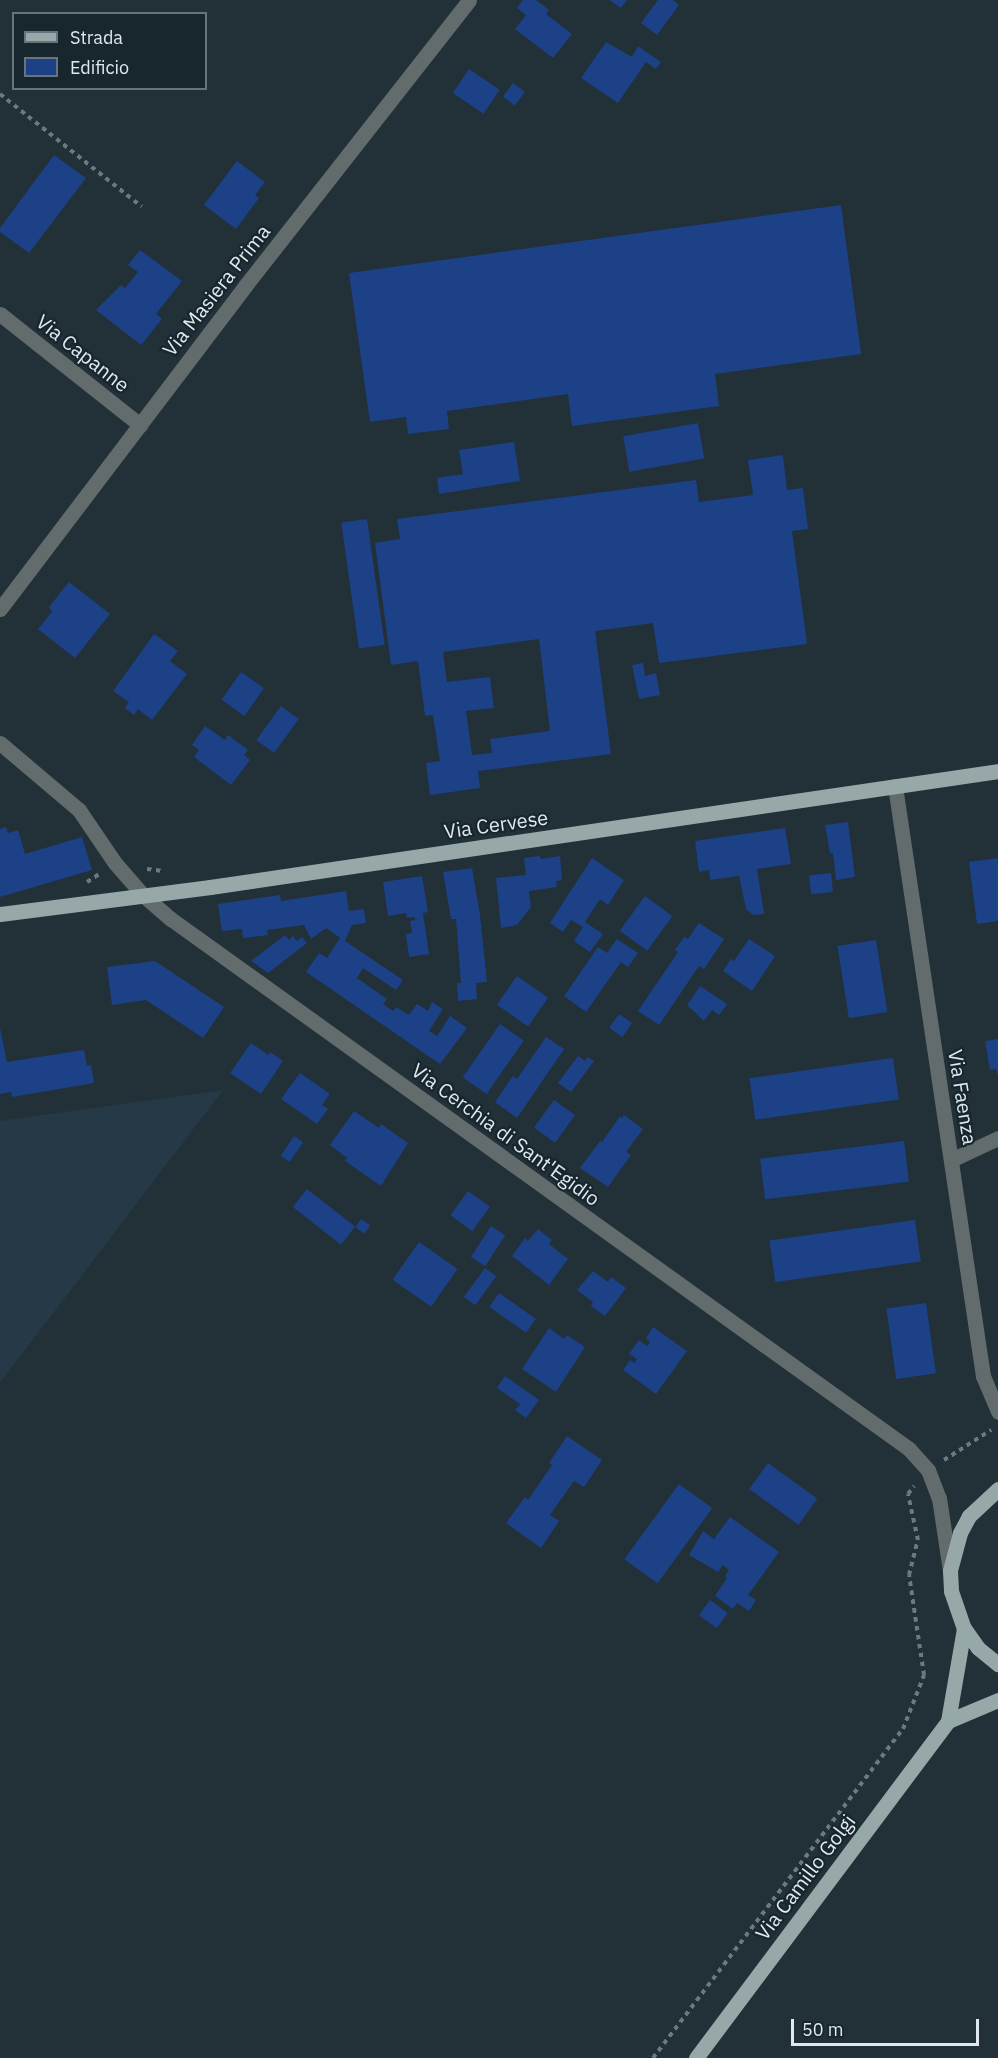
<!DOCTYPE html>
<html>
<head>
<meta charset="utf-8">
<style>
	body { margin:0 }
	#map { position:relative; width:998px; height:2058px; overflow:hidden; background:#223038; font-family:"IBM Plex Sans",sans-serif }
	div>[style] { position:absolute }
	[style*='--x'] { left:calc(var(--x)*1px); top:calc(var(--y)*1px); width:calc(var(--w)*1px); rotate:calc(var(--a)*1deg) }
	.built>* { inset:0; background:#253a46 }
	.building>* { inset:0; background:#1c4187; transform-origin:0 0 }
	.path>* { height:4px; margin-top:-2px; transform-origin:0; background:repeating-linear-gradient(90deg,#6d7980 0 4.5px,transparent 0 9px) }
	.minor>* { height:15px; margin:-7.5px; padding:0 7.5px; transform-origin:7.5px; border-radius:7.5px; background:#636c6c }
	.major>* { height:15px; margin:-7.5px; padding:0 7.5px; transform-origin:7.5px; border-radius:7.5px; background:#97a8a9 }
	span { translate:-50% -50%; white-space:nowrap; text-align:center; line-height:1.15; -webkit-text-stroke:4.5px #18262e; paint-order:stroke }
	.street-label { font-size:20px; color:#e0e9ee }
	.legend { position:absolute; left:12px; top:12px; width:195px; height:78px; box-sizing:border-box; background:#18262e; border:2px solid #68747b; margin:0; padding:8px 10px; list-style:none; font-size:18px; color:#e0e9ee }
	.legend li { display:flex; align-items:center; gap:12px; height:30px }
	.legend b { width:30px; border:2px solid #68747b }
	.scale { position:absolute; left:791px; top:2019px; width:188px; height:27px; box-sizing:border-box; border:3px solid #e0e9ee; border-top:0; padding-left:8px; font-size:18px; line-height:21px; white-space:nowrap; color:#e0e9ee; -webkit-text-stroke:4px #18262e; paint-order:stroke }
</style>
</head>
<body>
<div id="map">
	<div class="built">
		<i style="clip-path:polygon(223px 1090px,0 1383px,0 1121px)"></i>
	</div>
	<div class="building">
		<i style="clip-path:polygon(523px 0,536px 0,549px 10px,546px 14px,572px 34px,553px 58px,515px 29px,526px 15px,517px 8px)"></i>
		<i style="clip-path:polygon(609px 0,627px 0,621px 8px)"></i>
		<i style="clip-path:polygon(658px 0,673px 0,679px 5px,657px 35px,641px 23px)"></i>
		<i style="clip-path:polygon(606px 42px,632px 57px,638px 46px,661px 62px,656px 69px,646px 62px,618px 103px,581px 78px)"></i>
		<i style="left:469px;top:69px;width:37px;height:29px;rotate:34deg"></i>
		<i style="left:513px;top:83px;width:15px;height:17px;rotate:37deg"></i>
		<i style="clip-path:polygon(54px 155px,86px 178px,29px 253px,0 232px,0 228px)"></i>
		<i style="clip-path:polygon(237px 161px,265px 182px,255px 195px,259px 198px,236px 229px,204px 205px)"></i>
		<i style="clip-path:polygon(841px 205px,861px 354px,715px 374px,719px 406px,572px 426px,568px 394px,447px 411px,449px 429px,408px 434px,406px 417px,370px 422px,349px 273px)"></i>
		<i style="clip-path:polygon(140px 250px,182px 281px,156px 314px,162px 319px,141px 345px,96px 310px,121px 285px,125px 288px,138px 272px,128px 265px)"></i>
		<i style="left:698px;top:423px;width:36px;height:76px;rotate:80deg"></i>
		<i style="clip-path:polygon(514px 442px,520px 481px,439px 494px,437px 478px,463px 474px,459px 450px)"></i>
		<i style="clip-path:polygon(evenodd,783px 455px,787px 490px,803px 488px,808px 529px,792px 531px,807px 644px,659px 663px,653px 623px,595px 631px,611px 754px,478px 771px,480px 788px,430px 795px,426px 763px,440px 761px,433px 715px,425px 716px,418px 661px,391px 665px,375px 543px,400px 539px,397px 519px,696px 480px,699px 502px,753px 495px,748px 460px,783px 455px,539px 639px,550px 731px,490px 739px,492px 753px,472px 755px,466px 711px,494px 708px,490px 677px,447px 682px,443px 652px,539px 639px)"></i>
		<i style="left:367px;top:519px;width:127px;height:26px;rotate:82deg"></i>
		<i style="clip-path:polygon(69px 582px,110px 614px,75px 658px,38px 629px,52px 612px,49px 607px)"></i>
		<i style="clip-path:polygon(154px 634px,178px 651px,170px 661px,187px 674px,152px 720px,138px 709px,134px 715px,125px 708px,129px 702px,113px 691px)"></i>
		<i style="clip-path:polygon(643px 663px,645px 676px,656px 673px,660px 695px,639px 699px,632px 665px)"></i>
		<i style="left:241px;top:672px;width:28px;height:34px;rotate:35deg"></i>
		<i style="left:281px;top:706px;width:22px;height:42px;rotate:36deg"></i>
		<i style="clip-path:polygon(205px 726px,225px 740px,228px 735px,248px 750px,244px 755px,250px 760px,231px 785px,194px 757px,199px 750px,192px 745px)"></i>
		<i style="clip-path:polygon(848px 822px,855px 877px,836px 880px,833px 853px,830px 853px,825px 825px)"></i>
		<i style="clip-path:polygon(6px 827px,8px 833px,18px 830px,25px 854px,82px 837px,92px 870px,0 897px,0 829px)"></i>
		<i style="clip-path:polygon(785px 828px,791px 864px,757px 869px,764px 914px,753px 915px,746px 909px,739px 876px,710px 880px,709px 870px,699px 872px,695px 841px)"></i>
		<i style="clip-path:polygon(540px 856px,541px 859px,560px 856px,562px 880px,556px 881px,557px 887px,529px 891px,531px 907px,517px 925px,501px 928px,496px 878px,526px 875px,524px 858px)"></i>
		<i style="clip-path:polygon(592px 858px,624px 880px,608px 905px,600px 899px,585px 922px,603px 934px,590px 952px,574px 941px,583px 927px,571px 920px,563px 932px,550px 923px)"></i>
		<i style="clip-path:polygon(998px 858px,998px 921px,977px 924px,969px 862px)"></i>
		<i style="clip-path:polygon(472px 868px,480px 915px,487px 982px,476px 983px,477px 999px,458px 1001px,457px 983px,461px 983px,456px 919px,451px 919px,443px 872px)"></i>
		<i style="left:831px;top:873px;width:19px;height:22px;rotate:84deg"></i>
		<i style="clip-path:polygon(422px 876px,428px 912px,423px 913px,429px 954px,409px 957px,406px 934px,412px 933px,410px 921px,415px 920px,415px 917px,407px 918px,406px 913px,388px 916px,383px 882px)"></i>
		<i style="clip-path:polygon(346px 891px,349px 911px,364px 909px,366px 923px,352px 925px,345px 941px,403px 980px,396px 990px,363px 968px,357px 978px,387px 999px,383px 1004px,393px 1011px,396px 1007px,409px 1015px,417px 1004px,428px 1011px,432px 1002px,443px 1009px,429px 1031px,437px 1036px,450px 1016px,467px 1028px,440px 1064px,306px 972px,319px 953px,327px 958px,340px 938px,326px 928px,311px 939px,304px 925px,267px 930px,268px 935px,243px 938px,242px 929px,222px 931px,218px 904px,280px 895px,281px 901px)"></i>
		<i style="left:645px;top:896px;width:34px;height:43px;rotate:36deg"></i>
		<i style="clip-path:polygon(699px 923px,724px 939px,704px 969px,699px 966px,659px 1025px,638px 1011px,678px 952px,675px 950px,684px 937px,688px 939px)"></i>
		<i style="clip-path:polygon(285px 935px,289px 940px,293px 936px,297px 941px,302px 937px,307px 943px,268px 973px,251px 961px)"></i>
		<i style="clip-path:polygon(617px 939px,638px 953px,628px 967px,621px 962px,586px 1012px,564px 996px,598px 947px,607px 953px)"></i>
		<i style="clip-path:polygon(749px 939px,775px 956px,752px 991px,723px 971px,731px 959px,734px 961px)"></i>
		<i style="left:876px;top:940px;width:73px;height:39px;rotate:81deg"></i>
		<i style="clip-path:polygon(155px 961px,224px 1007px,203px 1038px,146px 1000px,112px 1005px,107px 967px)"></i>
		<i style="left:517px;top:976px;width:38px;height:35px;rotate:35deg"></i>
		<i style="clip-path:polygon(700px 986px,727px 1004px,719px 1015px,712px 1010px,704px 1021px,687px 1005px)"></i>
		<i style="left:619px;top:1014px;width:16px;height:17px;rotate:35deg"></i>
		<i style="left:500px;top:1024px;width:29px;height:65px;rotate:35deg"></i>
		<i style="clip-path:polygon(0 1028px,7px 1062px,84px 1050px,87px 1066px,91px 1065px,94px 1083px,12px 1097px,11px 1092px,0 1094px)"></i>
		<i style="clip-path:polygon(546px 1037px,564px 1049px,517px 1118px,495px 1102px,513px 1076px,517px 1079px)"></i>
		<i style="clip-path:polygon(998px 1039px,998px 1074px,997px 1074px,996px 1069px,990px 1070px,985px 1041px)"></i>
		<i style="clip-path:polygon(251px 1043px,268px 1055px,270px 1052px,283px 1061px,261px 1094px,230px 1073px)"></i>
		<i style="clip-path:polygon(578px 1056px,585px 1061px,588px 1057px,594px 1061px,571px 1092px,558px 1083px)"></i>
		<i style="left:893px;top:1058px;width:42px;height:145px;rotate:82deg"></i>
		<i style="clip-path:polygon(300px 1073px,330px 1094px,322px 1105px,328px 1109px,317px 1124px,281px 1099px)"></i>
		<i style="left:554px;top:1100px;width:26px;height:34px;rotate:36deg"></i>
		<i style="clip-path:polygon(354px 1111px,379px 1128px,381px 1124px,408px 1143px,381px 1186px,345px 1161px,347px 1158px,330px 1145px)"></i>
		<i style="clip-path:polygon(624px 1115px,643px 1129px,626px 1152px,631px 1155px,608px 1187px,580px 1168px,600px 1141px,602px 1142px,620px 1116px,622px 1118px)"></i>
		<i style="left:294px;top:1136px;width:11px;height:24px;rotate:34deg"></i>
		<i style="left:904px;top:1141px;width:41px;height:145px;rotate:83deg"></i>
		<i style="left:307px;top:1189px;width:61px;height:23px;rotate:38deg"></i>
		<i style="left:468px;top:1191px;width:27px;height:30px;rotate:36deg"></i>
		<i style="left:361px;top:1219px;width:11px;height:10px;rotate:34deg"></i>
		<i style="left:915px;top:1220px;width:42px;height:147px;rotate:82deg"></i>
		<i style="left:491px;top:1226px;width:17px;height:37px;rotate:33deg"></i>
		<i style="clip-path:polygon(538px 1229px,552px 1240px,549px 1244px,568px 1259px,549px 1285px,512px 1256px,525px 1238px,528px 1241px)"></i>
		<i style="left:419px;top:1242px;width:47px;height:46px;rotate:35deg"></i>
		<i style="left:485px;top:1268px;width:14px;height:36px;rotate:36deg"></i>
		<i style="clip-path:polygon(593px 1271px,608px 1282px,611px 1277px,626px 1288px,605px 1316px,591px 1306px,593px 1302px,577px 1290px)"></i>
		<i style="left:499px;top:1293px;width:45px;height:17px;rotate:35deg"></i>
		<i style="left:926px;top:1303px;width:71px;height:40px;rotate:82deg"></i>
		<i style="clip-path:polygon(653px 1327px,687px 1351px,656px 1394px,623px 1370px,630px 1360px,634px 1363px,637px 1359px,629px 1354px,639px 1340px,647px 1346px,650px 1342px,646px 1338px)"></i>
		<i style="clip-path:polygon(549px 1328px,564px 1339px,567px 1335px,585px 1347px,556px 1392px,522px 1369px)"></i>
		<i style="clip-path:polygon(505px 1376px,539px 1400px,526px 1418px,515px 1410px,520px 1404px,497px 1388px)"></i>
		<i style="clip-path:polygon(567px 1436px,602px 1460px,584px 1487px,574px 1481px,550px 1515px,559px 1521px,541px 1548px,506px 1523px,525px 1497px,528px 1500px,552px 1465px,549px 1463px)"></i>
		<i style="left:768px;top:1463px;width:61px;height:32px;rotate:36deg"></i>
		<i style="left:679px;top:1484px;width:41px;height:93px;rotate:36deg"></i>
		<i style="clip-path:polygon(730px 1517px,779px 1552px,748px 1595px,756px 1600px,749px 1611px,737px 1603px,733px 1609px,715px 1596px,727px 1578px,725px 1576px,729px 1570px,723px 1565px,718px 1572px,689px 1555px,703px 1531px,714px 1539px)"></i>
		<i style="left:710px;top:1600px;width:22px;height:19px;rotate:36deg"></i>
	</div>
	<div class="path">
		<i style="--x:0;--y:94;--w:181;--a:38.5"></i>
		<i style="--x:147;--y:869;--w:16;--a:7"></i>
		<i style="--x:87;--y:882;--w:17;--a:-33"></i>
		<i style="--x:944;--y:1460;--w:56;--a:-32.6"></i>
		<i style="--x:653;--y:2058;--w:413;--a:-52.8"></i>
		<i style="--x:903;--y:1729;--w:58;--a:-68.7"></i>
		<i style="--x:924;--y:1675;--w:101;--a:-98.5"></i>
		<i style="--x:909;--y:1575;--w:36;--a:-76"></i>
		<i style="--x:918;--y:1540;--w:47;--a:-102.3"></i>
		<i style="--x:908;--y:1494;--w:10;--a:-53"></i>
	</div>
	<div class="minor">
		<i style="--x:0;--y:314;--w:179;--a:38.4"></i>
		<i style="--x:0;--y:609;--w:405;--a:-52.8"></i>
		<i style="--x:245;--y:286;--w:363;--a:-51.9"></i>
		<i style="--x:0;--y:743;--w:104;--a:40.3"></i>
		<i style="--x:79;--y:810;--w:64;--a:55.8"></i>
		<i style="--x:115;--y:863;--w:43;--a:48.8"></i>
		<i style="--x:143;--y:895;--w:37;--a:41"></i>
		<i style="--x:171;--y:919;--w:909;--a:35.68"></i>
		<i style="--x:909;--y:1449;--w:28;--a:48"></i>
		<i style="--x:928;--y:1470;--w:30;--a:69"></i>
		<i style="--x:939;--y:1498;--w:74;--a:81.4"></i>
		<i style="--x:895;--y:786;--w:597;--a:81.52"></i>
		<i style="--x:983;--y:1376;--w:39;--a:67"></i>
		<i style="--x:951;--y:1160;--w:52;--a:-25.1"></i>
	</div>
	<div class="major">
		<i style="--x:0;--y:914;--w:212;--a:-7.3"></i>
		<i style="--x:210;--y:887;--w:796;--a:-8.37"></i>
		<i style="--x:998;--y:1489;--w:40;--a:137"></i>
		<i style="--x:969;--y:1516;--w:19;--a:118"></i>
		<i style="--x:960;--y:1533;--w:39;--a:105"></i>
		<i style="--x:950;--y:1571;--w:20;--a:87"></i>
		<i style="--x:951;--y:1591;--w:39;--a:71"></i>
		<i style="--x:964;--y:1628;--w:24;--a:55"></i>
		<i style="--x:978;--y:1648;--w:26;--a:39"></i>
		<i style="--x:948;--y:1721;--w:54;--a:-22.8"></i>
		<i style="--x:696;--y:2058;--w:421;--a:-53.2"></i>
		<i style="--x:948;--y:1721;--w:94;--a:-80.2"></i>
	</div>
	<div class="street-label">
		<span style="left:216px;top:290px;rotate:-52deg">Via Masiera Prima</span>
		<span style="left:83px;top:353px;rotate:38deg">Via Capanne</span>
		<span style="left:496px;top:824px;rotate:-8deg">Via Cervese</span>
		<span style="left:963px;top:1097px;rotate:81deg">Via Faenza</span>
		<span style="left:506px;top:1134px;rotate:36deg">Via Cerchia di Sant'Egidio</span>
		<span style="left:805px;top:1877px;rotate:-53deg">Via Camillo Golgi</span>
	</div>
	<ul class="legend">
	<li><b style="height:8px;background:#97a8a9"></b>Strada</li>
	<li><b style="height:16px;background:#1c4187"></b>Edificio</li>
	</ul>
	<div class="scale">50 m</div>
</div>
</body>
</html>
